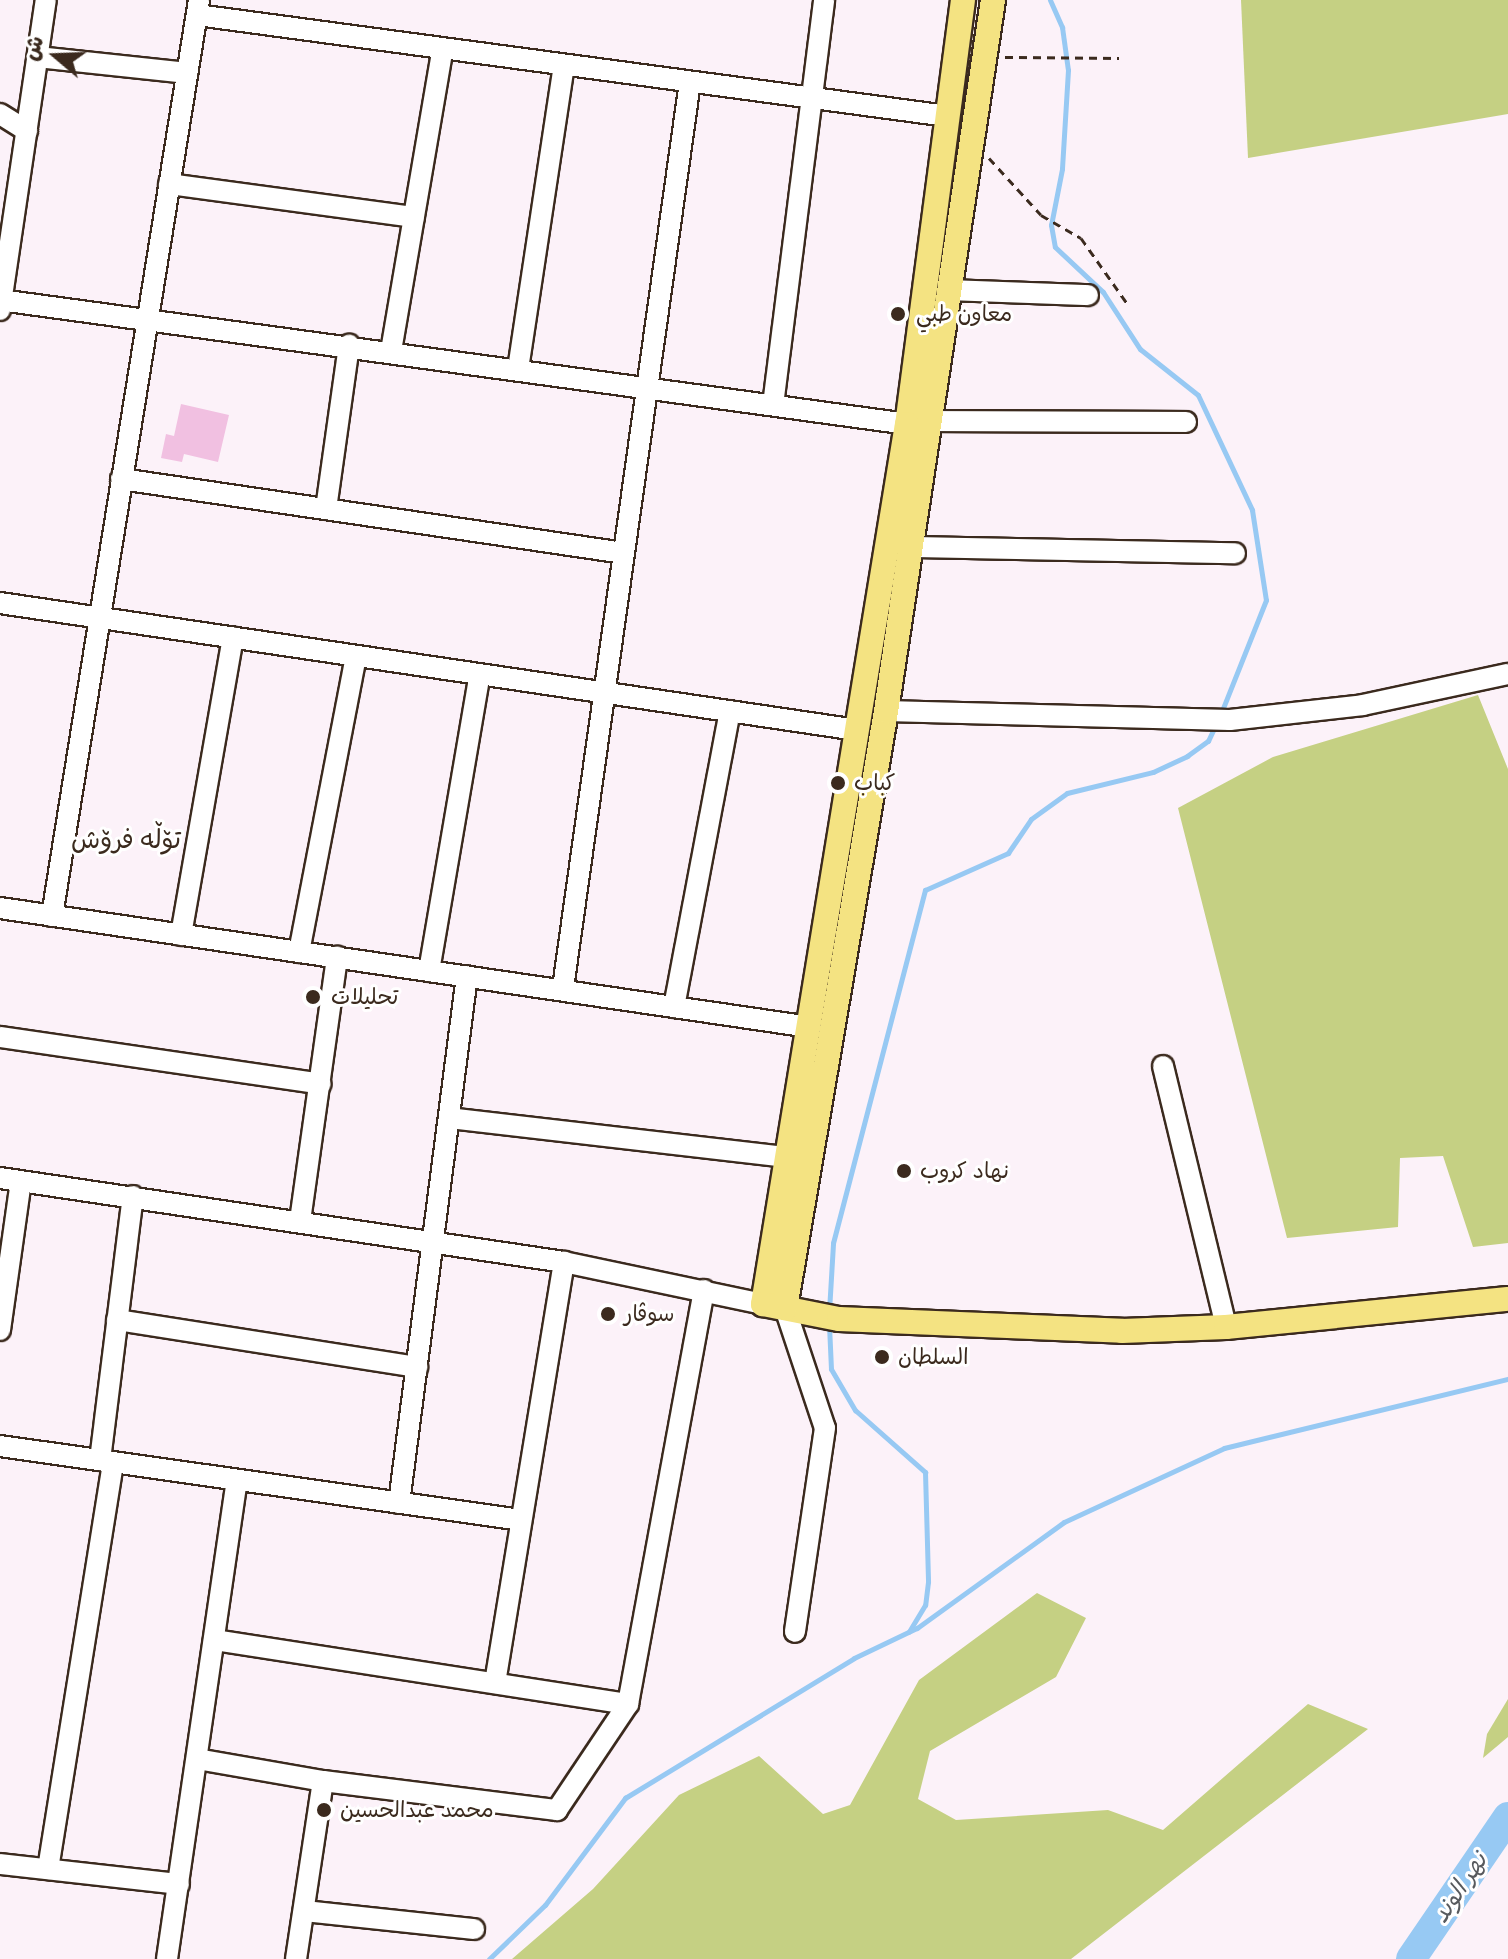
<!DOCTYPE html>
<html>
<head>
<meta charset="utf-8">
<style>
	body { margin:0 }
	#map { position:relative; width:1508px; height:1959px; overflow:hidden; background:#fcf2f9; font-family:Sriracha,"Playpen Sans Arabic",sans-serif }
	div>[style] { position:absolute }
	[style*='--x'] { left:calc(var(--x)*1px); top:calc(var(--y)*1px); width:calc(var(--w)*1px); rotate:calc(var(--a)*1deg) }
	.green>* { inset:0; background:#c5d083 }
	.stream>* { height:5px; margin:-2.5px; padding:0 2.5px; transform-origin:2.5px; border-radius:2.5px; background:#97c9f3 }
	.river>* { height:30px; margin:-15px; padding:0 15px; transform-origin:15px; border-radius:15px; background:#97c9f3 }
	.building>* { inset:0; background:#f1c0e1 }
	.path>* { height:3px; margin-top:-1.5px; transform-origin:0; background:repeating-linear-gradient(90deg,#3b2a1e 0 8px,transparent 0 14px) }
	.roads { filter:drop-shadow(2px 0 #3b2a1e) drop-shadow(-2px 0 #3b2a1e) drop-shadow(0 2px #3b2a1e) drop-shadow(0 -2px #3b2a1e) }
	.minor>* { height:20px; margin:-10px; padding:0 10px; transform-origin:10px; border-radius:10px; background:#fff }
	.major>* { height:24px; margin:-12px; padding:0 12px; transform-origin:12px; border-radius:12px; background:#f4e382 }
	.dots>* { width:22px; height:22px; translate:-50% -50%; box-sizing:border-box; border:4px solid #fff; border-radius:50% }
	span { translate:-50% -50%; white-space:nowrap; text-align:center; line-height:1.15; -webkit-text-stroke:6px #fff; paint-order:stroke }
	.poi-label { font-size:22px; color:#3b2a1e }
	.left { translate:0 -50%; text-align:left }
	.water-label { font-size:24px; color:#575a5e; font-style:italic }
	.quarter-label { font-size:26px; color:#3b2a1e }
	.north { position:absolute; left:16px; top:16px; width:80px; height:80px; -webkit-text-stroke:6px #fff; paint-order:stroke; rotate:289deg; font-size:22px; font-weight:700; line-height:32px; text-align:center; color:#3b2a1e }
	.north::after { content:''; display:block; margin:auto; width:28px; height:36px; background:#3b2a1e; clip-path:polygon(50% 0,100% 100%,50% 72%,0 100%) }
</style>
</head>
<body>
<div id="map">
	<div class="green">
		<i style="clip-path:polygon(1241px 0,1508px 0,1508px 114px,1248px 158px)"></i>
		<i style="clip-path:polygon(1478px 695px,1508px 769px,1508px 1243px,1473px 1247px,1443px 1156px,1400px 1158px,1398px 1227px,1287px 1238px,1178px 808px,1273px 757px)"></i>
		<i style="clip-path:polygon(1037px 1593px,1086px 1618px,1056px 1677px,930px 1751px,918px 1799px,956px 1820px,1108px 1810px,1163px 1830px,1308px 1704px,1368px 1729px,1071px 1959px,512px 1959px,593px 1889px,679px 1795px,759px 1756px,823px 1814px,850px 1805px,919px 1680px)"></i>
		<i style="clip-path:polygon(1508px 1699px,1508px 1737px,1483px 1758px,1487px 1734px)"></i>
	</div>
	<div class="stream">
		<i style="--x:1050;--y:0;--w:30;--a:66"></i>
		<i style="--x:1062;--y:27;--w:43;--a:82.1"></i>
		<i style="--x:1068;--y:70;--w:99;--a:93.5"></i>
		<i style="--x:1062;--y:169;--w:57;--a:101.1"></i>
		<i style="--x:1051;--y:225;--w:22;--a:80"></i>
		<i style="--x:1055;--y:247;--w:66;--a:43.2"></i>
		<i style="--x:1103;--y:292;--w:68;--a:57"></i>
		<i style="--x:1140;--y:349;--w:74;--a:38.4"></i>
		<i style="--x:1198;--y:395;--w:127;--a:64.8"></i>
		<i style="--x:1252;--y:510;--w:91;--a:81.2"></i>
		<i style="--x:1266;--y:600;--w:122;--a:111.7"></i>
		<i style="--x:829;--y:1311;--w:68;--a:-86.6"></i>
		<i style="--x:833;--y:1243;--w:365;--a:-75.4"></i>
		<i style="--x:925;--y:890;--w:91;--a:-24"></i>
		<i style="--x:1008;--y:853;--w:41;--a:-55.9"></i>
		<i style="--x:1031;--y:819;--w:44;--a:-35.8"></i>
		<i style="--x:1067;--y:793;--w:89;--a:-13.7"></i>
		<i style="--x:1153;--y:772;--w:38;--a:-25"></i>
		<i style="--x:1187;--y:756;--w:26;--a:-36"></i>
		<i style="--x:1208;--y:741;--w:17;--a:-65"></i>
		<i style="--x:829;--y:1325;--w:44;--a:87.4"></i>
		<i style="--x:831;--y:1369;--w:48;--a:59.7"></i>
		<i style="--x:855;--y:1410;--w:94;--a:41.5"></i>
		<i style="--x:925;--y:1472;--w:110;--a:88.4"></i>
		<i style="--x:928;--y:1582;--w:23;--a:97"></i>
		<i style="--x:925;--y:1605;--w:31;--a:121"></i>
		<i style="--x:489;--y:1959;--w:78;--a:-44"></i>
		<i style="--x:545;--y:1905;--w:134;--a:-53.2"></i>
		<i style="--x:625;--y:1798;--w:268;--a:-31.4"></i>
		<i style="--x:854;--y:1658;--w:70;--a:-25.5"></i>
		<i style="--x:917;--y:1628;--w:181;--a:-35.8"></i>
		<i style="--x:1064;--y:1522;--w:176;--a:-24.8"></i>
		<i style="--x:1224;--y:1448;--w:292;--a:-13.7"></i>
	</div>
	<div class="river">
		<i style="--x:1411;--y:1959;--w:172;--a:-55.7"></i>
	</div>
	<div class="building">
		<i style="clip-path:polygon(181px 404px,229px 415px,218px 462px,184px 454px,182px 462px,161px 458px,166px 434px,174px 436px)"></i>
	</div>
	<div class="path">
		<i style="--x:1005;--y:57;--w:114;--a:0.5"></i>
		<i style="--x:989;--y:158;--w:77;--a:47.6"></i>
		<i style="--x:1041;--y:215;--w:46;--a:29.9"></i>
		<i style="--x:1081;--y:238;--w:83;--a:54.8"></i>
	</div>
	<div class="roads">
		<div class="minor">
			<i style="--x:197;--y:15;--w:757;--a:7.67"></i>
			<i style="--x:38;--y:57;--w:150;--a:6.1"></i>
			<i style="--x:0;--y:114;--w:32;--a:32"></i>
			<i style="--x:169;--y:184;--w:247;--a:7.7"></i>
			<i style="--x:951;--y:290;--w:137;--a:2.1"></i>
			<i style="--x:0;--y:300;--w:915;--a:7.78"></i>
			<i style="--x:0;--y:310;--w:313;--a:-81.6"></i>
			<i style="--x:391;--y:351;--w:307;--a:-80.3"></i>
			<i style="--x:518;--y:369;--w:307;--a:-81.4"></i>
			<i style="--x:773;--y:405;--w:408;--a:-82.8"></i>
			<i style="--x:931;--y:421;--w:255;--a:0.2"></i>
			<i style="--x:121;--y:479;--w:508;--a:8.37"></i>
			<i style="--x:326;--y:509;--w:166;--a:-82"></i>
			<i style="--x:912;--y:547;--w:323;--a:1.1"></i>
			<i style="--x:0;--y:603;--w:866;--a:8.43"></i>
			<i style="--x:886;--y:711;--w:344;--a:1.5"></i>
			<i style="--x:1230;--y:720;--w:134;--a:-6.4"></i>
			<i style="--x:1363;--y:705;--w:148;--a:-12.1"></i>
			<i style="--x:0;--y:908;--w:819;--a:8.36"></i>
			<i style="--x:52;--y:916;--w:928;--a:-80.88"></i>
			<i style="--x:181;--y:935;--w:302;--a:-80.1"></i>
			<i style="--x:299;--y:952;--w:301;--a:-79.1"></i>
			<i style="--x:429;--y:971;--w:301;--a:-80.3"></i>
			<i style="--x:563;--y:988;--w:915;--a:-82.02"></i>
			<i style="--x:674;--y:1007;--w:301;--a:-79.3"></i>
			<i style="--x:0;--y:1037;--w:324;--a:8.3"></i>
			<i style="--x:1163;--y:1066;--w:268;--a:76.4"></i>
			<i style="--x:449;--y:1118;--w:341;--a:6.6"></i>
			<i style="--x:0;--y:1178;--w:570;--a:8.47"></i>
			<i style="--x:564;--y:1262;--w:203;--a:11.9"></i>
			<i style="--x:300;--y:1221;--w:267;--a:-82"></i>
			<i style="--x:785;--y:1308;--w:126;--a:71.6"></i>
			<i style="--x:825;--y:1428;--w:206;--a:98.4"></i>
			<i style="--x:117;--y:1320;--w:304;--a:8.9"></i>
			<i style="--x:0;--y:1330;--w:150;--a:-82"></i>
			<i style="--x:0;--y:1446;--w:526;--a:8.08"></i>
			<i style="--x:100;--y:1460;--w:266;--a:-82.9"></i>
			<i style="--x:399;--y:1503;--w:531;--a:-82.65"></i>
			<i style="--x:214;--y:1640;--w:419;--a:8.8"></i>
			<i style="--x:495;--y:1683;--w:427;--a:-80.7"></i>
			<i style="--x:197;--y:1759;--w:128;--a:9.9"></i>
			<i style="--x:323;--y:1781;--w:236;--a:7.1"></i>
			<i style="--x:557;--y:1810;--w:128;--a:-56.2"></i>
			<i style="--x:628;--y:1704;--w:421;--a:-79.6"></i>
			<i style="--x:0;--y:1864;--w:180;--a:6.4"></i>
			<i style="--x:48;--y:1869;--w:412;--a:-80.9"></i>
			<i style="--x:305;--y:1911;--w:170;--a:6.1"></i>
			<i style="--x:167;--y:1959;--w:484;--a:-81.7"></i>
			<i style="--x:296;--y:1959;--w:180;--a:-81.4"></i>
		</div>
		<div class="major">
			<i style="--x:963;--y:0;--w:428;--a:97.5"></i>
			<i style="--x:907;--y:424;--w:892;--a:99.29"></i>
			<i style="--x:763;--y:1304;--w:77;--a:11.2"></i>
			<i style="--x:839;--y:1319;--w:283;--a:2.4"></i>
			<i style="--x:1122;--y:1331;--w:104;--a:-2.2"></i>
			<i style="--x:1226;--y:1327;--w:283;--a:-5.7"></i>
			<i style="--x:785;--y:1308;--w:605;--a:-80.4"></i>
			<i style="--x:886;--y:711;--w:719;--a:-81.44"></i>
		</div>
	</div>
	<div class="dots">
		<i style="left:898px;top:314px;background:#3b2a1e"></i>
		<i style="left:838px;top:783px;background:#3b2a1e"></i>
		<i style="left:313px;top:997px;background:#3b2a1e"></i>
		<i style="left:904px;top:1171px;background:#3b2a1e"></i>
		<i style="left:608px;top:1314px;background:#3b2a1e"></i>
		<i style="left:882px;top:1357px;background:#3b2a1e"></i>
		<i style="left:324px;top:1810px;background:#3b2a1e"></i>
	</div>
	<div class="poi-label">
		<span class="left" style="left:916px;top:314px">معاون طبي</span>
		<span class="left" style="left:854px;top:783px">كباب</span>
		<span class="left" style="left:331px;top:997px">تحلیلات</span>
		<span class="left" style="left:920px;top:1171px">نهاد كروب</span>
		<span class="left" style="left:624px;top:1314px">سوڤار</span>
		<span class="left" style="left:898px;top:1357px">السلطان</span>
		<span class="left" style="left:340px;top:1810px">محمد عبدالحسين</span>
	</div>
	<div class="water-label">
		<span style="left:1460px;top:1888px;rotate:-56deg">نهر الوند</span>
	</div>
	<div class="quarter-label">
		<span style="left:126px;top:840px">تۆڵە فرۆش</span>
	</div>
	<div class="north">ش</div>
</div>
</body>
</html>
